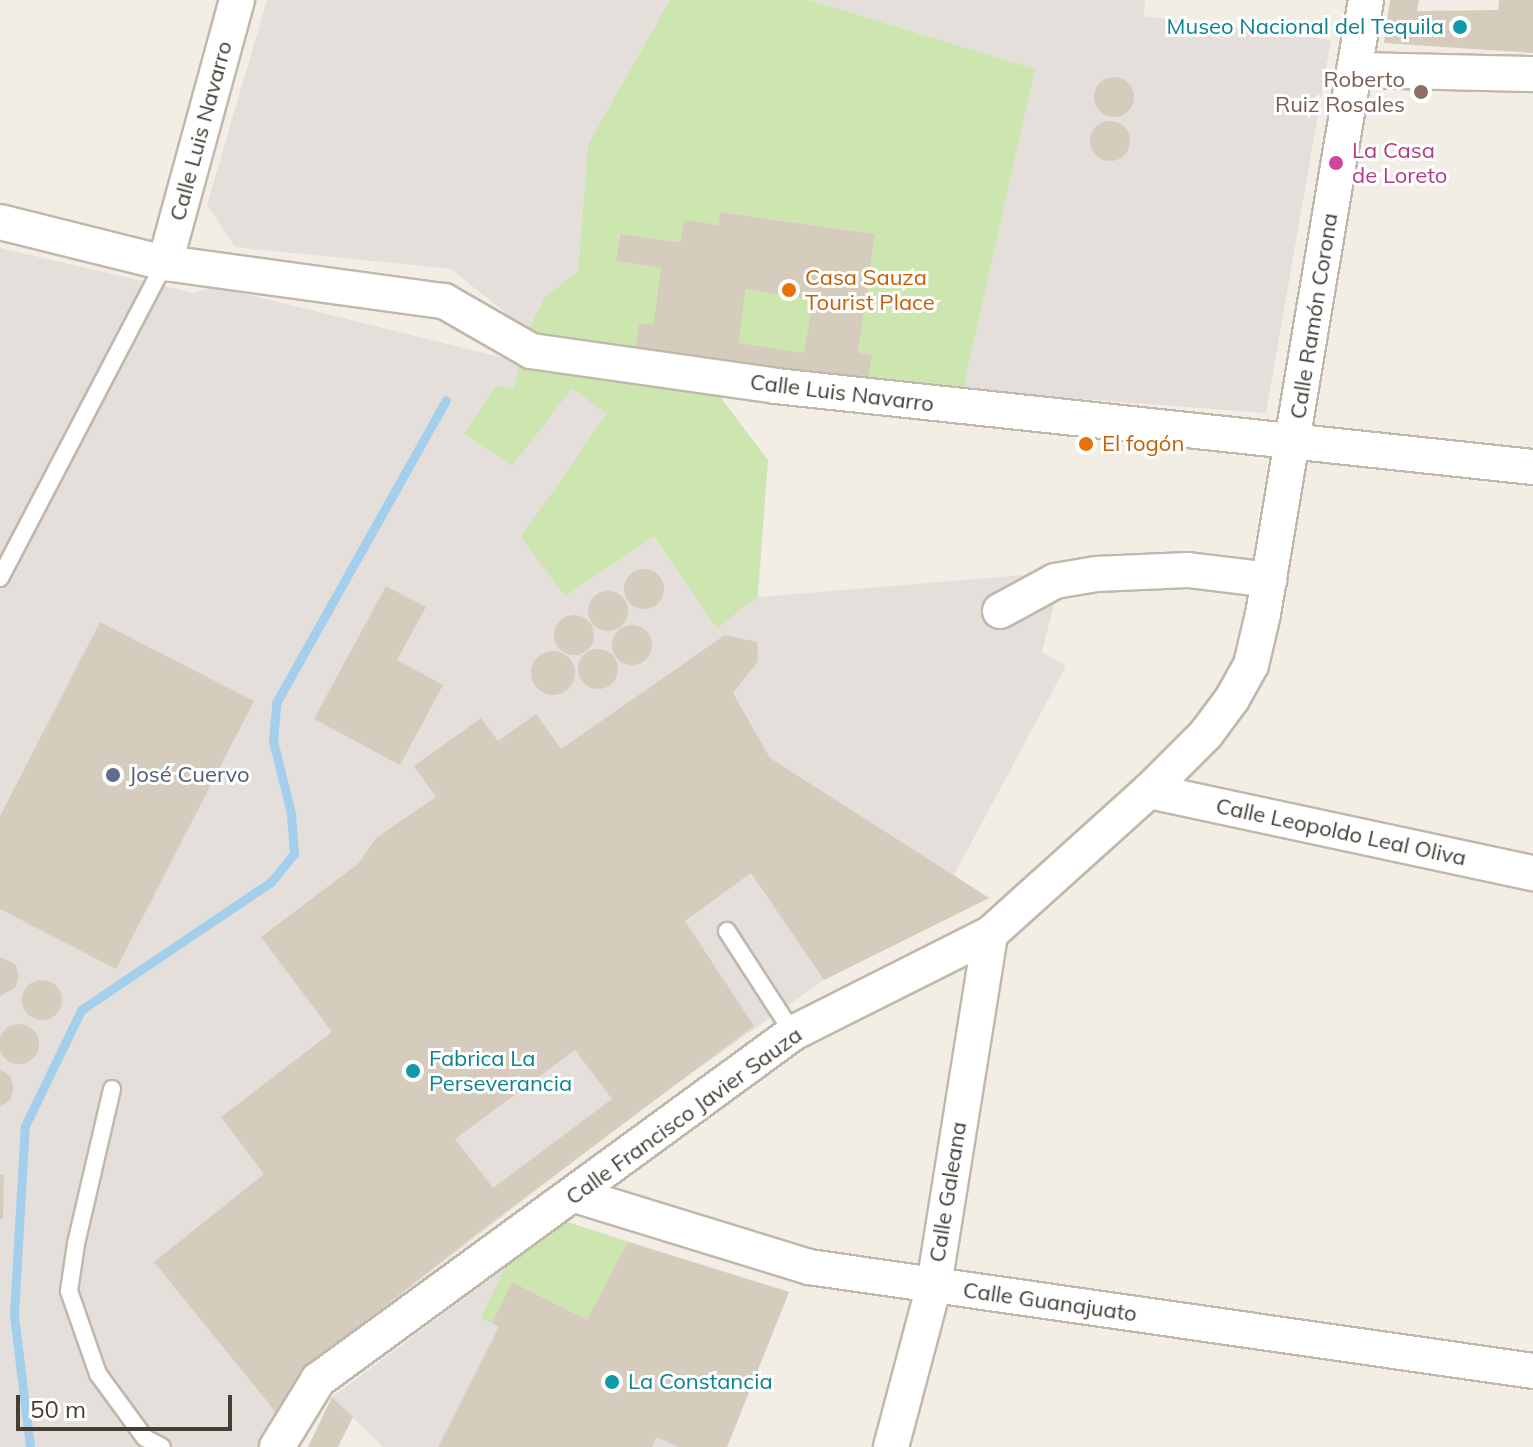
<!DOCTYPE html>
<html>
<head>
<meta charset="utf-8">
<style>
	body { margin:0 }
	#map { position:relative; width:1533px; height:1447px; overflow:hidden; background:#f2eee5; font-family:Mulish,sans-serif }
	div>[style] { position:absolute }
	[style*='--x'] { left:calc(var(--x)*1px); top:calc(var(--y)*1px); width:calc(var(--w)*1px); rotate:calc(var(--a)*1deg) }
	.industrial>* { inset:0; background:#e4dfda }
	.green>* { inset:0; background:#cde5af; transform-origin:0 0 }
	.stream>* { height:9px; margin:-4.5px; padding:0 4.5px; transform-origin:4.5px; border-radius:4.5px; background:#a3cfed }
	.building>* { inset:0; background:#d6ccbe }
	.round { border-radius:50% }
	.roads { filter:drop-shadow(2px 0 #c0b8ab) drop-shadow(-2px 0 #c0b8ab) drop-shadow(0 2px #c0b8ab) drop-shadow(0 -2px #c0b8ab) }
	.service>* { height:16px; margin:-8px; padding:0 8px; transform-origin:8px; border-radius:8px; background:#fff }
	.minor>* { height:34px; margin:-17px; padding:0 17px; transform-origin:17px; border-radius:17px; background:#fff }
	.dots>* { width:22px; height:22px; translate:-50% -50%; box-sizing:border-box; border:4px solid #fff; border-radius:50% }
	span { translate:-50% -50%; white-space:nowrap; text-align:center; line-height:1.15; -webkit-text-stroke:6px #fff; paint-order:stroke }
	.culture-label { font-size:22px; color:#0d838f }
	.right { translate:-100% -50%; text-align:right }
	.left { translate:0 -50%; text-align:left }
	.education-label { font-size:22px; color:#785e54 }
	.street-label { font-size:22px; color:#443e35 }
	.hotel-label { font-size:22px; color:#b23c85 }
	.food-label { font-size:22px; color:#c56008 }
	.service-label { font-size:22px; color:#4e5e75 }
	.scale { position:absolute; left:16px; top:1395px; width:216px; height:36px; box-sizing:border-box; border:4px solid #443e35; border-top:0; padding-left:10px; font-size:24px; line-height:28px; white-space:nowrap; color:#443e35; -webkit-text-stroke:6px #fff; paint-order:stroke }
</style>
</head>
<body>
<div id="map">
	<div class="industrial">
		<i style="clip-path:polygon(267px 0,670px 0,588px 144px,578px 272px,545px 296px,528px 331px,451px 269px,235px 247px,207px 205px)"></i>
		<i style="clip-path:polygon(809px 0,1145px 0,1144px 16px,1331px 40px,1266px 413px,963px 390px,1035px 69px)"></i>
		<i style="clip-path:polygon(0 248px,194px 293px,214px 286px,520px 362px,768px 460px,758px 597px,1062px 572px,1042px 652px,1066px 666px,954px 875px,989px 898px,824px 980px,652px 1101px,305px 1369px,260px 1447px,0 1447px)"></i>
		<i style="clip-path:polygon(567px 1222px,789px 1292px,727px 1447px,383px 1447px,332px 1397px)"></i>
	</div>
	<div class="green">
		<i style="clip-path:polygon(670px 0,809px 0,1035px 69px,963px 390px,867px 386px,872px 355px,858px 353px,875px 234px,721px 212px,719px 225px,684px 221px,680px 242px,620px 234px,616px 261px,661px 268px,653px 325px,639px 324px,635px 353px,541px 342px,528px 331px,545px 296px,578px 272px,588px 144px)"></i>
		<i style="left:746px;top:289px;width:68px;height:55px;rotate:9deg"></i>
		<i style="clip-path:polygon(520px 362px,711px 385px,768px 460px,757px 597px,717px 628px,654px 536px,565px 596px,521px 537px,607px 414px,572px 388px,512px 466px,464px 433px,496px 386px,514px 390px)"></i>
		<i style="clip-path:polygon(567px 1222px,628px 1242px,587px 1320px,512px 1282px,492px 1323px,481px 1318px,505px 1268px)"></i>
	</div>
	<div class="stream">
		<i style="--x:30;--y:1447;--w:134;--a:-96.9"></i>
		<i style="--x:14;--y:1314;--w:188;--a:-86.7"></i>
		<i style="--x:25;--y:1126;--w:129;--a:-64.2"></i>
		<i style="--x:81;--y:1010;--w:229;--a:-34"></i>
		<i style="--x:271;--y:882;--w:36;--a:-51"></i>
		<i style="--x:294;--y:854;--w:41;--a:-94.2"></i>
		<i style="--x:291;--y:813;--w:74;--a:-104"></i>
		<i style="--x:273;--y:741;--w:38;--a:-85"></i>
		<i style="--x:276;--y:703;--w:347;--a:-60.7"></i>
	</div>
	<div class="building">
		<i style="clip-path:polygon(1390px 0,1419px 0,1417px 11px,1498px 10px,1499px 0,1533px 0,1533px 53px,1384px 43px)"></i>
		<i class="round" style="left:1094px;top:77px;width:40px;height:40px"></i>
		<i class="round" style="left:1090px;top:121px;width:40px;height:40px"></i>
		<i style="clip-path:polygon(evenodd,720px 212px,875px 234px,858px 353px,872px 355px,867px 386px,635px 353px,639px 323px,653px 325px,661px 268px,616px 261px,620px 234px,680px 242px,684px 220px,719px 225px,720px 212px,746px 289px,813px 300px,804px 353px,738px 343px,746px 289px)"></i>
		<i class="round" style="left:624px;top:569px;width:40px;height:40px"></i>
		<i style="clip-path:polygon(386px 586px,426px 607px,397px 660px,443px 685px,400px 765px,314px 719px)"></i>
		<i class="round" style="left:588px;top:591px;width:40px;height:40px"></i>
		<i class="round" style="left:554px;top:615px;width:40px;height:40px"></i>
		<i style="clip-path:polygon(100px 622px,254px 701px,116px 969px,0 909px,0 816px)"></i>
		<i class="round" style="left:612px;top:625px;width:40px;height:40px"></i>
		<i style="clip-path:polygon(evenodd,725px 635px,757px 642px,758px 661px,733px 693px,770px 758px,989px 898px,824px 980px,751px 873px,685px 921px,754px 1026px,479px 1232px,305px 1369px,279px 1416px,154px 1262px,264px 1174px,221px 1117px,332px 1032px,261px 937px,359px 863px,376px 838px,436px 797px,414px 766px,481px 718px,498px 741px,536px 714px,561px 749px,725px 635px,575px 1050px,612px 1099px,493px 1188px,455px 1139px,575px 1050px)"></i>
		<i class="round" style="left:578px;top:649px;width:40px;height:40px"></i>
		<i class="round" style="left:531px;top:651px;width:44px;height:44px"></i>
		<i style="clip-path:polygon(0 957px,15px 964px,19px 976px,15px 988px,0 996px)"></i>
		<i class="round" style="left:22px;top:980px;width:40px;height:40px"></i>
		<i class="round" style="left:-1px;top:1024px;width:40px;height:40px"></i>
		<i style="clip-path:polygon(0 1069px,10px 1076px,14px 1088px,10px 1100px,0 1107px)"></i>
		<i style="clip-path:polygon(0 1175px,4px 1175px,3px 1219px,0 1219px)"></i>
		<i style="clip-path:polygon(628px 1242px,789px 1292px,727px 1447px,678px 1447px,657px 1437px,652px 1447px,438px 1447px,499px 1327px,492px 1323px,512px 1282px,587px 1320px)"></i>
		<i style="clip-path:polygon(332px 1397px,353px 1417px,338px 1447px,308px 1447px)"></i>
	</div>
	<div class="roads">
		<div class="service">
			<i style="--x:0;--y:578;--w:356;--a:-62.4"></i>
			<i style="--x:727;--y:931;--w:121;--a:57.1"></i>
			<i style="--x:112;--y:1089;--w:159;--a:103.1"></i>
			<i style="--x:76;--y:1244;--w:48;--a:98.5"></i>
			<i style="--x:69;--y:1291;--w:88;--a:70.7"></i>
			<i style="--x:98;--y:1374;--w:79;--a:53.7"></i>
			<i style="--x:145;--y:1438;--w:19;--a:28"></i>
		</div>
		<div class="minor">
			<i style="--x:1354;--y:70;--w:179;--a:1.3"></i>
			<i style="--x:0;--y:222;--w:170;--a:14"></i>
			<i style="--x:165;--y:263;--w:282;--a:7.8"></i>
			<i style="--x:444;--y:301;--w:100;--a:29.9"></i>
			<i style="--x:531;--y:351;--w:247;--a:8.1"></i>
			<i style="--x:776;--y:386;--w:761;--a:6.11"></i>
			<i style="--x:165;--y:263;--w:273;--a:-74.7"></i>
			<i style="--x:1000;--y:611;--w:63;--a:-28.6"></i>
			<i style="--x:1055;--y:581;--w:42;--a:-9.7"></i>
			<i style="--x:1096;--y:574;--w:92;--a:-2.5"></i>
			<i style="--x:1188;--y:570;--w:82;--a:7"></i>
			<i style="--x:1149;--y:791;--w:393;--a:12.1"></i>
			<i style="--x:575;--y:1195;--w:245;--a:17.1"></i>
			<i style="--x:809;--y:1267;--w:731;--a:8.17"></i>
			<i style="--x:277;--y:1447;--w:79;--a:-58.5"></i>
			<i style="--x:318;--y:1380;--w:588;--a:-36.15"></i>
			<i style="--x:793;--y:1033;--w:220;--a:-26.7"></i>
			<i style="--x:990;--y:934;--w:214;--a:-42"></i>
			<i style="--x:1149;--y:791;--w:81;--a:-45"></i>
			<i style="--x:1206;--y:734;--w:44;--a:-53.4"></i>
			<i style="--x:1232;--y:699;--w:39;--a:-61"></i>
			<i style="--x:1251;--y:665;--w:52;--a:-76.8"></i>
			<i style="--x:1263;--y:614;--w:623;--a:-80.48"></i>
			<i style="--x:891;--y:1447;--w:168;--a:-75.1"></i>
			<i style="--x:934;--y:1285;--w:355;--a:-80.9"></i>
		</div>
	</div>
	<div class="dots">
		<i style="left:1460px;top:27px;background:#0f9aa8"></i>
		<i style="left:1421px;top:92px;background:#8d6e63"></i>
		<i style="left:1336px;top:163px;background:#d1479c"></i>
		<i style="left:789px;top:290px;background:#e8710a"></i>
		<i style="left:1086px;top:444px;background:#e8710a"></i>
		<i style="left:113px;top:775px;background:#5c6f8a"></i>
		<i style="left:413px;top:1071px;background:#0f9aa8"></i>
		<i style="left:612px;top:1382px;background:#0f9aa8"></i>
	</div>
	<div class="culture-label">
		<span class="right" style="left:1444px;top:27px">Museo Nacional del Tequila</span>
		<span class="left" style="left:429px;top:1071px">Fabrica La<br>Perseverancia</span>
		<span class="left" style="left:628px;top:1382px">La Constancia</span>
	</div>
	<div class="education-label">
		<span class="right" style="left:1405px;top:92px">Roberto<br>Ruiz Rosales</span>
	</div>
	<div class="street-label">
		<span style="left:201px;top:131px;rotate:-75deg">Calle Luis Navarro</span>
		<span style="left:1314px;top:316px;rotate:-81deg">Calle Ramón Corona</span>
		<span style="left:842px;top:393px;rotate:7deg">Calle Luis Navarro</span>
		<span style="left:1341px;top:832px;rotate:12deg">Calle Leopoldo Leal Oliva</span>
		<span style="left:684px;top:1116px;rotate:-36deg">Calle Francisco Javier Sauza</span>
		<span style="left:948px;top:1192px;rotate:-81deg">Calle Galeana</span>
		<span style="left:1050px;top:1302px;rotate:8deg">Calle Guanajuato</span>
	</div>
	<div class="hotel-label">
		<span class="left" style="left:1352px;top:163px">La Casa<br>de Loreto</span>
	</div>
	<div class="food-label">
		<span class="left" style="left:805px;top:290px">Casa Sauza<br>Tourist Place</span>
		<span class="left" style="left:1102px;top:444px">El fogón</span>
	</div>
	<div class="service-label">
		<span class="left" style="left:129px;top:775px">José Cuervo</span>
	</div>
	<div class="scale">50 m</div>
</div>
</body>
</html>
